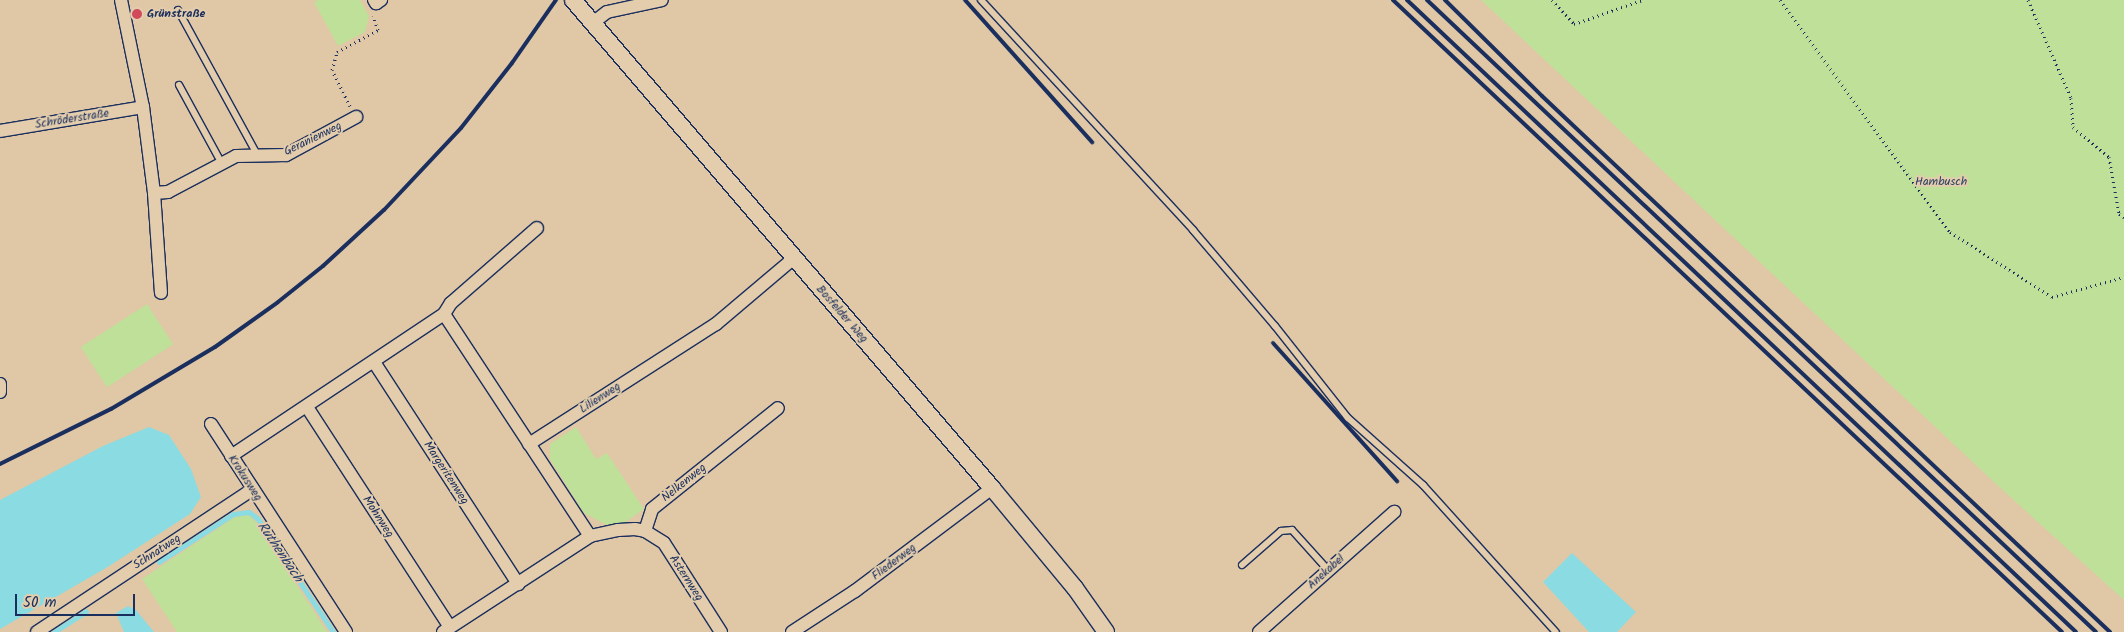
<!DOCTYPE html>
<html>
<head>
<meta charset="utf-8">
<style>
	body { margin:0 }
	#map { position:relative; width:2124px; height:632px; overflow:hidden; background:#e0c7a5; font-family:Kalam,sans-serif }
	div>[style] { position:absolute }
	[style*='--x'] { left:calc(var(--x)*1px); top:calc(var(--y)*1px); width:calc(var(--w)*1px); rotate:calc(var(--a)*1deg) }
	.green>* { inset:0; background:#bfe099; transform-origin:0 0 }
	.water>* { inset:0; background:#8adce2 }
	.stream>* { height:5px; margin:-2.5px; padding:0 2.5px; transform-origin:2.5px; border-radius:2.5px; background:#8adce2 }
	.path>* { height:3px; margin-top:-1.5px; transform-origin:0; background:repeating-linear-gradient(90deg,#1b2f5e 0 1px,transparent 0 5px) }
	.roads { filter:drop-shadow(1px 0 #1b2f5e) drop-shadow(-1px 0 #1b2f5e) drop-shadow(0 1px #1b2f5e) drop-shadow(0 -1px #1b2f5e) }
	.service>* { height:6px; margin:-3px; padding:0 3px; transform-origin:3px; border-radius:3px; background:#e3cdac }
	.minor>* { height:12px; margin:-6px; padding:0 6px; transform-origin:6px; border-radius:6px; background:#e3cdac }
	.tertiary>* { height:16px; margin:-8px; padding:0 8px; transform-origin:8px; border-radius:8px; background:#e3cdac }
	.rail>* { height:4px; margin:-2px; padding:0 2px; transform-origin:2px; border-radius:2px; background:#1b2f5e }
	.dots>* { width:14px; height:14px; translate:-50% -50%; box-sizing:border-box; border:2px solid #e3cdac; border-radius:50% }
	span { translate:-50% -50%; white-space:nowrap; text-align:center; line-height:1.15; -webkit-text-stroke:4px #e3cdac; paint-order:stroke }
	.poi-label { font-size:12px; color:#1b2f5e; font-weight:700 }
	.left { translate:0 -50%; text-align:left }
	.street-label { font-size:12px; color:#1b2f5e }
	.park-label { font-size:12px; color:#2b4164 }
	.water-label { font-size:14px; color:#26406b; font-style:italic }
	.scale { position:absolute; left:15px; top:594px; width:120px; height:22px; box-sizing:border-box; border:2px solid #1b2f5e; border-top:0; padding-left:6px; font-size:15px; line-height:18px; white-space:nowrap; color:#1b2f5e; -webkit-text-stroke:4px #e3cdac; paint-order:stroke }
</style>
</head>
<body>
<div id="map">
	<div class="green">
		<i style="clip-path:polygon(318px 0,360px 0,369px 16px,365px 32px,338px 46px,314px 2px)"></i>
		<i style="clip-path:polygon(1481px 0,2124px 0,2124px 600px,1996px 484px)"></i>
		<i style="left:147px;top:304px;width:48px;height:79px;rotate:57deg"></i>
		<i style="clip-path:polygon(576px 427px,596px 459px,607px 453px,644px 509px,624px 523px,609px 526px,584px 513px,550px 459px,550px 444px)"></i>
		<i style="clip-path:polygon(248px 515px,255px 521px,327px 632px,177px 632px,142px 579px,235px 517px)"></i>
	</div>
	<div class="water">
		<i style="clip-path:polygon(149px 427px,169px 435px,191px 469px,201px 497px,190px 514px,106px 568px,0 629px,0 500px,103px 446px)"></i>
		<i style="clip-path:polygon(1572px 553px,1636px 612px,1617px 632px,1589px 632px,1543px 582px)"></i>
		<i style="clip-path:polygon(128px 606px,136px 610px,154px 632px,124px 632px,116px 613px)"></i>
	</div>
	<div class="stream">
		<i style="--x:159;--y:562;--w:88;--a:-33"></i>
		<i style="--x:233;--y:514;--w:16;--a:-7"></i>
		<i style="--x:249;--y:512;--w:11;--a:38"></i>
		<i style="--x:258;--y:519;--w:136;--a:56.4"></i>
		<i style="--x:54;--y:632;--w:38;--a:-33"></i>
	</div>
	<div class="path">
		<i style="--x:1552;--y:0;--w:33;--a:47"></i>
		<i style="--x:1574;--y:24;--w:72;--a:-19.4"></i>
		<i style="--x:1780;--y:0;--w:288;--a:53.8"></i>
		<i style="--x:1950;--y:232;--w:121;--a:32.5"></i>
		<i style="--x:2052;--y:297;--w:75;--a:-15.5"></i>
		<i style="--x:2028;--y:0;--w:107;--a:66.3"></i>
		<i style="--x:2071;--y:98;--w:29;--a:86"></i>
		<i style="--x:2073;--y:127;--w:47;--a:39.8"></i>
		<i style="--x:2109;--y:157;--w:58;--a:80"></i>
		<i style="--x:2119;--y:214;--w:6;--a:31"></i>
		<i style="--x:350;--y:106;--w:40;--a:-116.6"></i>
		<i style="--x:332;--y:70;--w:19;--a:-74"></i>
		<i style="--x:337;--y:52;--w:47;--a:-28.2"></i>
		<i style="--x:378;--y:30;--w:15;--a:-110"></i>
	</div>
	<div class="roads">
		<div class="service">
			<i style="--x:981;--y:0;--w:313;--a:47.3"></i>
			<i style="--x:1193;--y:230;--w:126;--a:49.5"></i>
			<i style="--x:1275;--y:326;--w:117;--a:51.6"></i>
			<i style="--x:1348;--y:418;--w:101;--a:41.8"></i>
			<i style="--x:1423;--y:485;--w:198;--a:47.9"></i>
			<i style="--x:178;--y:10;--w:166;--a:61.3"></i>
			<i style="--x:179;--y:85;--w:90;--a:61.4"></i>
			<i style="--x:1242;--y:565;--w:52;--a:-41.1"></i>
			<i style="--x:1281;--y:531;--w:11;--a:-5"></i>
			<i style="--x:1292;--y:530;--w:54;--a:48"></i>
		</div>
		<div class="minor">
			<i style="--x:121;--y:0;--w:109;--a:78.4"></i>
			<i style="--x:143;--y:107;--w:87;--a:82.7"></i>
			<i style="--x:154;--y:193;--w:100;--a:86"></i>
			<i style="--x:374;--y:0;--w:4;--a:56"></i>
			<i style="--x:376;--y:3;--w:6;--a:-31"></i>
			<i style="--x:594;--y:22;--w:16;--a:-38"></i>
			<i style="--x:607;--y:12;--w:56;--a:-12.3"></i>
			<i style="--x:0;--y:131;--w:145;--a:-9.5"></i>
			<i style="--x:154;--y:193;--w:14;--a:-4"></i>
			<i style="--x:168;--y:192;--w:77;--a:-27.9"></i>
			<i style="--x:236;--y:156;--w:50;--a:-1.1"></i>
			<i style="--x:286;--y:155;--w:80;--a:-28.5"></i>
			<i style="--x:444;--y:314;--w:266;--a:56.7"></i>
			<i style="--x:374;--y:362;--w:265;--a:57"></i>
			<i style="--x:0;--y:384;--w:8;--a:90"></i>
			<i style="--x:307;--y:407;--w:262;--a:57"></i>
			<i style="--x:211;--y:424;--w:248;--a:57"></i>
			<i style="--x:529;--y:444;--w:222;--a:-32.7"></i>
			<i style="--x:716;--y:324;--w:102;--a:-40.2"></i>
			<i style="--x:231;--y:456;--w:256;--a:-33.7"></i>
			<i style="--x:444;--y:314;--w:13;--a:-58"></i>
			<i style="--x:451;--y:303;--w:114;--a:-41.1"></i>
			<i style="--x:645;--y:531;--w:23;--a:-72"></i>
			<i style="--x:652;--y:509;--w:161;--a:-38.7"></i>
			<i style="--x:37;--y:632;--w:259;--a:-33.5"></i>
			<i style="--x:443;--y:632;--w:176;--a:-33.1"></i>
			<i style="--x:590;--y:536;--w:29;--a:-12"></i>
			<i style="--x:618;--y:530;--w:17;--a:-3"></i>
			<i style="--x:635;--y:529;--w:10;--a:11"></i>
			<i style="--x:645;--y:531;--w:22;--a:32"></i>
			<i style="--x:664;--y:543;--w:106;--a:57.4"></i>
			<i style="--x:792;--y:632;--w:75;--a:-33.1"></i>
			<i style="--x:855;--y:591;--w:171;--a:-36.9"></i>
			<i style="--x:1259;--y:632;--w:181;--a:-41.6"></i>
		</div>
		<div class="tertiary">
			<i style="--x:573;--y:0;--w:643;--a:49.35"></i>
			<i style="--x:992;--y:488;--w:130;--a:50.3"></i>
			<i style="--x:1075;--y:588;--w:54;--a:54.8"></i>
		</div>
	</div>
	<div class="rail">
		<i style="--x:965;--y:0;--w:191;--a:48.2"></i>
		<i style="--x:1393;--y:0;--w:920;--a:43.37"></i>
		<i style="--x:1407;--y:0;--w:920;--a:43.37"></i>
		<i style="--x:1427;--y:0;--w:920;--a:43.37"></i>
		<i style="--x:1445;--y:0;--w:136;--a:44.7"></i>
		<i style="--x:1542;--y:96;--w:781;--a:43.34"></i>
		<i style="--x:1273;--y:343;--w:186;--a:48.1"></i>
		<i style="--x:0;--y:464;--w:124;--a:-26.4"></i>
		<i style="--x:111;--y:409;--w:121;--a:-30.8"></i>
		<i style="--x:215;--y:347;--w:77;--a:-35.5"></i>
		<i style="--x:278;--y:302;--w:58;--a:-38.7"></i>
		<i style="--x:323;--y:266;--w:83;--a:-42.6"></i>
		<i style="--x:384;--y:210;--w:112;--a:-46.8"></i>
		<i style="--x:461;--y:128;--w:83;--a:-51.9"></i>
		<i style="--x:512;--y:63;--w:77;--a:-55.1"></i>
	</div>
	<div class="dots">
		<i style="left:137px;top:14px;background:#d1495b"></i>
	</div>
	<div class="poi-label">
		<span class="left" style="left:147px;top:14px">Grünstraße</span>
	</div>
	<div class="street-label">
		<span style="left:72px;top:119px;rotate:-9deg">Schröderstraße</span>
		<span style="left:313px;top:139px;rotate:-26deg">Geranienweg</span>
		<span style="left:842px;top:314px;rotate:49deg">Bosfelder Weg</span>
		<span style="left:600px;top:398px;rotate:-33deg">Lilienweg</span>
		<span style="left:446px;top:473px;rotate:57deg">Margeritenweg</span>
		<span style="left:245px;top:478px;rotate:57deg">Krokusweg</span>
		<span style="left:684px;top:483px;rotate:-39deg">Nelkenweg</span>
		<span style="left:378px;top:517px;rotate:57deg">Mohnweg</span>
		<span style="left:157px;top:552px;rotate:-33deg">Schnatweg</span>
		<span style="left:894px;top:562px;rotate:-37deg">Fliederweg</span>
		<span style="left:1326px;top:572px;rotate:-42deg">Anekabel</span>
		<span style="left:686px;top:578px;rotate:57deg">Asternweg</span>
	</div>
	<div class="park-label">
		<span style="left:1941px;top:182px">Hambusch</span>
	</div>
	<div class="water-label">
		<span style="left:280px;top:552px;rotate:56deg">Ruthenbach</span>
	</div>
	<div class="scale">50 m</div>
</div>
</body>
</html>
